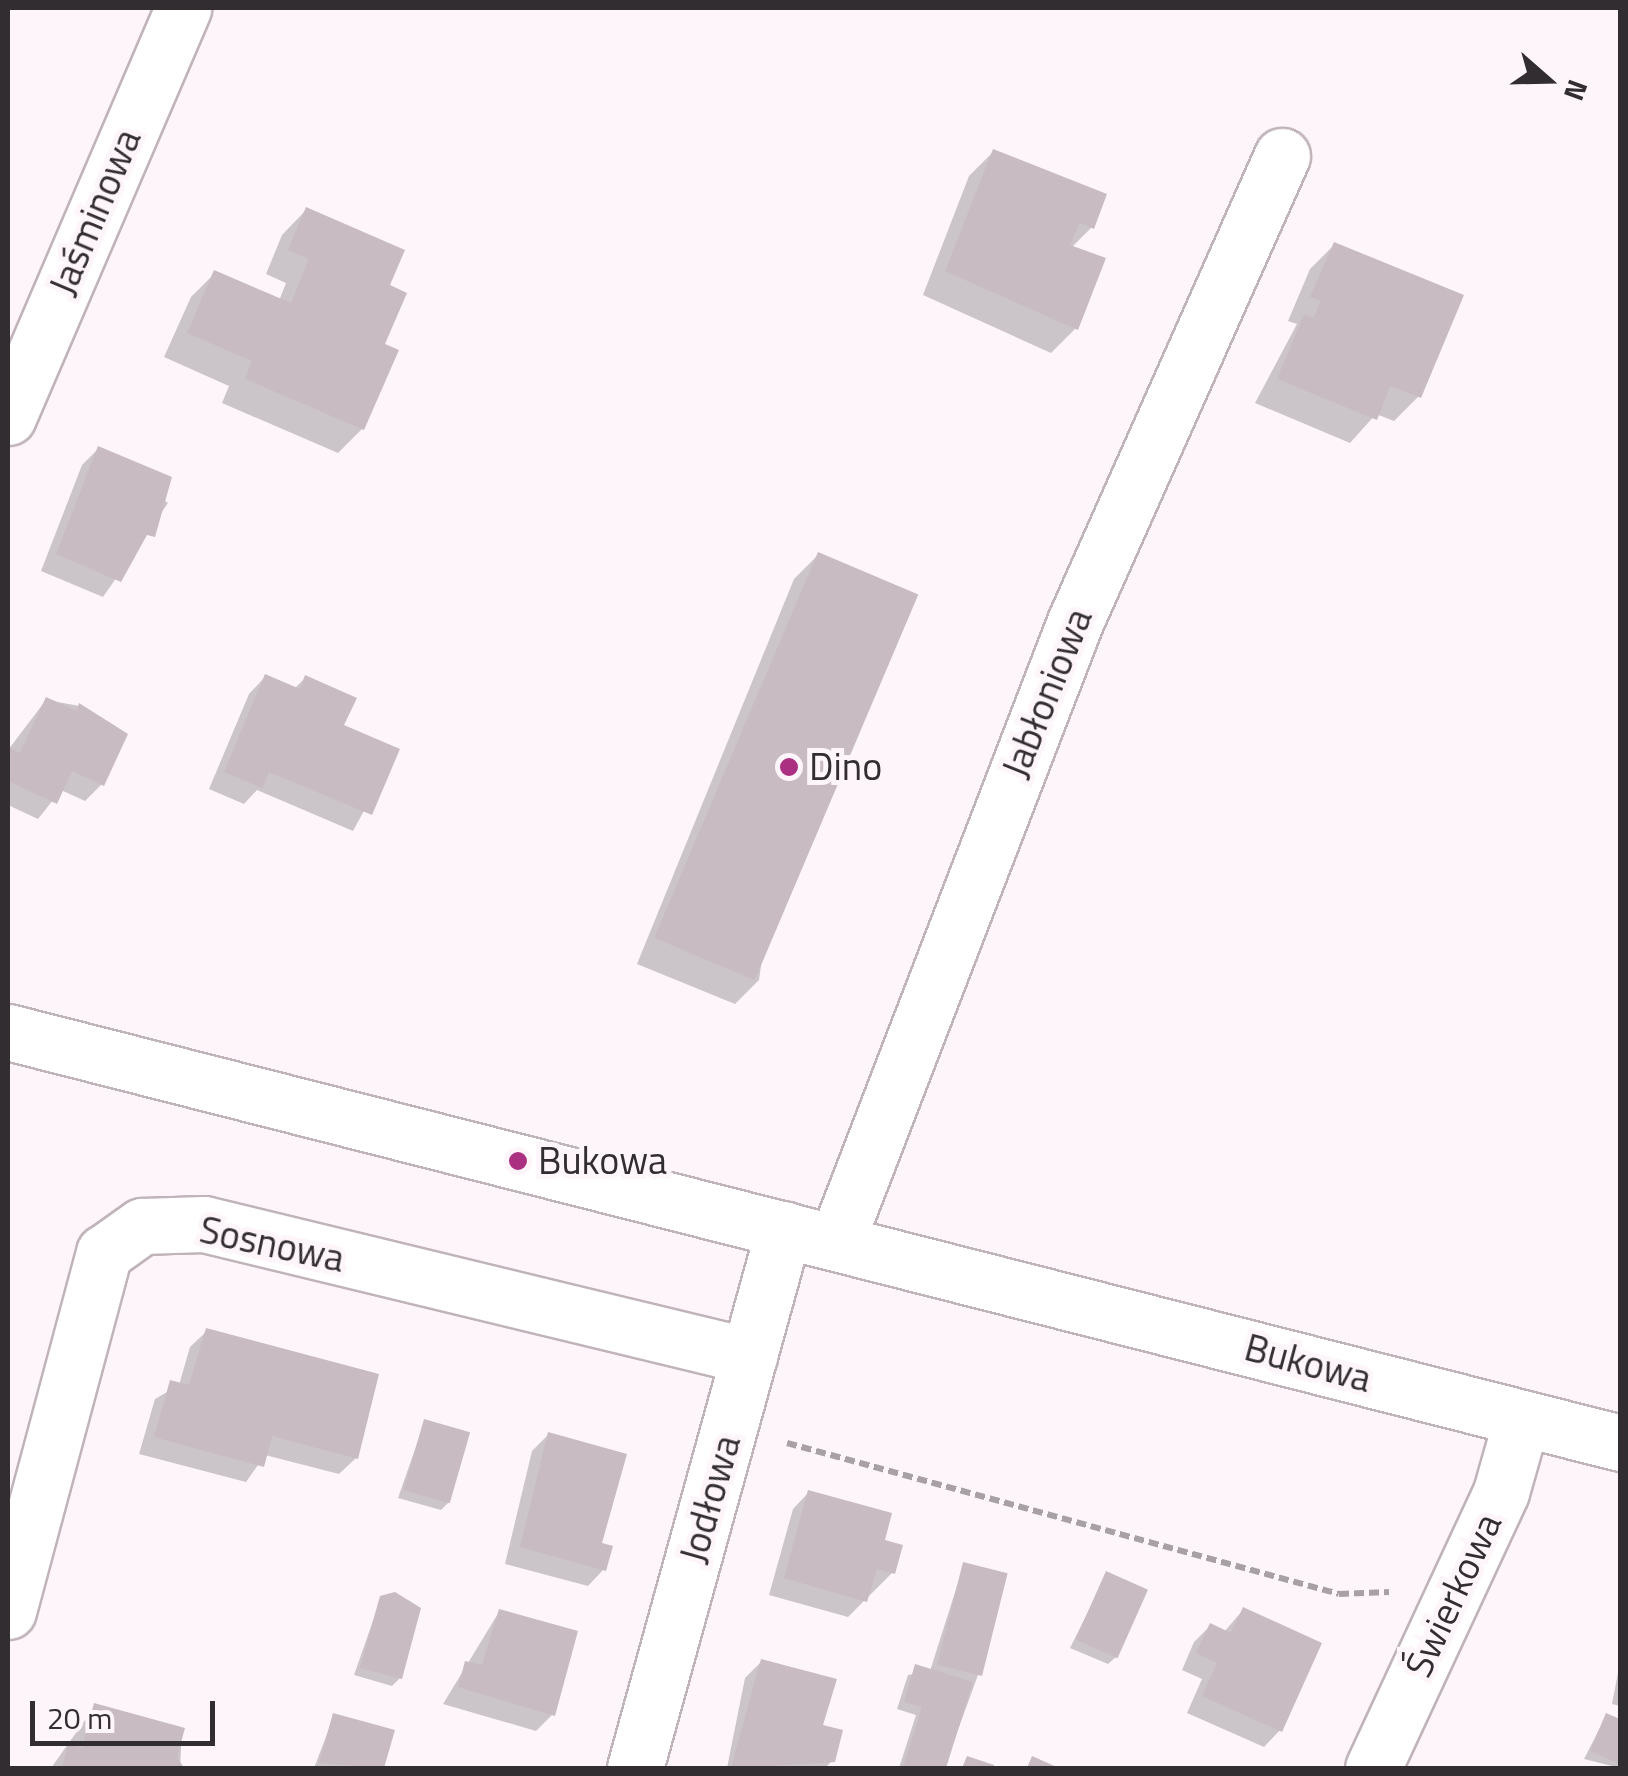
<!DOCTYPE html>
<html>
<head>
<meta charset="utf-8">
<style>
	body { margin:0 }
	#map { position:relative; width:1628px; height:1776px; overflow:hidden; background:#fef5fa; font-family:"Titillium Web",sans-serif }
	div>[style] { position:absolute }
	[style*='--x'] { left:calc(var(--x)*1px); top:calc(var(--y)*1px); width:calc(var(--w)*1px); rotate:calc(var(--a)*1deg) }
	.shadow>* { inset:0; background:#0003 }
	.building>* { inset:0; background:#c8bbc2; transform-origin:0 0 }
	.path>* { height:6px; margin-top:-3px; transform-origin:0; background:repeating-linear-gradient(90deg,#a7a0a4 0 10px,transparent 0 15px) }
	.roads { filter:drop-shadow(2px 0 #c0b3ba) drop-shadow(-2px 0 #c0b3ba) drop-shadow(0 2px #c0b3ba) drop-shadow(0 -2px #c0b3ba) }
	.minor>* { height:55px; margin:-27.5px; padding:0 27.5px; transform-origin:27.5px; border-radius:27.5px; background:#fff }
	.secondary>* { height:55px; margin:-27.5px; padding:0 27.5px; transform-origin:27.5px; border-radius:27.5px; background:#fff }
	.dots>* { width:28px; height:28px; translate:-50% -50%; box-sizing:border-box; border:5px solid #fef5fa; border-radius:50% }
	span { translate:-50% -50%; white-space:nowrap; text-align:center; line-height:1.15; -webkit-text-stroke:10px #fef5fa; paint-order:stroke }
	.street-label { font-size:38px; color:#322d30 }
	.poi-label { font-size:38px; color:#322d30 }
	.left { translate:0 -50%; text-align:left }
	.frame { position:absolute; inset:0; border:10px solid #322d30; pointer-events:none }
	.north { position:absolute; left:1498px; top:30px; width:100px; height:100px; -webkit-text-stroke:8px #fef5fa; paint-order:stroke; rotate:110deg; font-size:28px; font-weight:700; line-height:40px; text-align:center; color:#322d30 }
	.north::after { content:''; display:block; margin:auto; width:35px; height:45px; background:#322d30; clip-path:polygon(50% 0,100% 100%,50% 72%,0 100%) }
	.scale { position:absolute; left:30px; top:1701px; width:185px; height:45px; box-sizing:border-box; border:5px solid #322d30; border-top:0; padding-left:12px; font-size:30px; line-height:35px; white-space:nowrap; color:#322d30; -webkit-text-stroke:8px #fef5fa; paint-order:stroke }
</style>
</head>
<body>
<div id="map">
	<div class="shadow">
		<i style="clip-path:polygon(993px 152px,1092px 227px,1071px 248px,1076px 328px,1051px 353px,923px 295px,969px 176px)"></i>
		<i style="clip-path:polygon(306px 210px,386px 287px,362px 429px,338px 453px,222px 403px,229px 386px,164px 357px,191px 297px,215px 273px,279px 301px,286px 283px,266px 274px,282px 235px)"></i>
		<i style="clip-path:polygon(1334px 245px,1418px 397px,1394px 421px,1376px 414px,1350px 443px,1255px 403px,1297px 324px,1288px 321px,1310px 269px)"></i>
		<i style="clip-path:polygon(98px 449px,168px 503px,103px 597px,41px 571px,82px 465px)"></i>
		<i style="clip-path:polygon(818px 555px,759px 980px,735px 1004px,637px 964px,794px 579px)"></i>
		<i style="clip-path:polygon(265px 677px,294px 689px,305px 678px,341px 727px,397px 750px,353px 831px,257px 790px,244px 804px,209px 789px,249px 694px)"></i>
		<i style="clip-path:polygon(46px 700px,80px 706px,102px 784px,85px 801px,61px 790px,38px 819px,8px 805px,8px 750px)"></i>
		<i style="clip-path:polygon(207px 1331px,356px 1458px,339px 1474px,265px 1455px,246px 1482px,139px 1454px,155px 1399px,179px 1385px,190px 1347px)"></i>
		<i style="clip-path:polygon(425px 1421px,449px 1502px,441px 1510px,398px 1498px)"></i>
		<i style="clip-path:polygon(549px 1434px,599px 1545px,604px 1569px,588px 1586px,505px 1564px,532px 1451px)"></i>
		<i style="clip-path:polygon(809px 1492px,882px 1542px,892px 1573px,848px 1617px,769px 1595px,793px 1509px)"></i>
		<i style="clip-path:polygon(964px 1564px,978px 1675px,944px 1768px,899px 1768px,916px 1715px,897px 1709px,908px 1675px,930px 1671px)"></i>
		<i style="clip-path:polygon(1107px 1574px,1116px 1657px,1108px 1664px,1070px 1648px)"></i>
		<i style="clip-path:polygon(381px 1598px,400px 1678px,392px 1686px,354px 1675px)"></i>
		<i style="clip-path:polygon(1243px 1610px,1280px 1730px,1264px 1747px,1187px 1713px,1202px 1679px,1182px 1670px,1194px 1642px,1210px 1626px,1224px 1632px)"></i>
		<i style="clip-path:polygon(499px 1612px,552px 1715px,536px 1731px,443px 1704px)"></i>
		<i style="clip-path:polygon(762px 1661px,820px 1727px,832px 1761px,825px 1768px,727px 1768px,745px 1678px)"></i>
		<i style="clip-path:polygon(1620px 1662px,1620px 1706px,1612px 1704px)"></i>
		<i style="clip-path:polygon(95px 1706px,182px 1730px,180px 1768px,51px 1768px)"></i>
		<i style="clip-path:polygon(334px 1716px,392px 1732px,381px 1768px,314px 1768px)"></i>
		<i style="clip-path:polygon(1606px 1716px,1620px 1722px,1620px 1768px,1584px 1759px)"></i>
	</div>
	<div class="building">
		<i style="clip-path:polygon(993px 149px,1107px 194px,1094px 229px,1080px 223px,1070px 245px,1106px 258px,1078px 330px,945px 271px)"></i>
		<i style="clip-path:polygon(306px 207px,405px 250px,390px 285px,407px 293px,385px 344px,399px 350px,364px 430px,245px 379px,252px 361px,187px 333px,214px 270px,291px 303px,309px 259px,288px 250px)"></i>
		<i style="clip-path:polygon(1334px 242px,1464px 295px,1421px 398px,1390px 386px,1377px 420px,1277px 379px,1304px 314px,1313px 318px,1321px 301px,1310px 297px)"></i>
		<i style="clip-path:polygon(98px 446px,172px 477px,155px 537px,147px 535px,121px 582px,56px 554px)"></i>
		<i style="left:818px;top:552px;width:109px;height:419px;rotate:23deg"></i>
		<i style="clip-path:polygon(265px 674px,300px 689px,305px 675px,357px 698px,344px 725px,400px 749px,372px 815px,269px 772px,262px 788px,224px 772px)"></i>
		<i style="clip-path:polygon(46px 697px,77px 711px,79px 703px,128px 734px,104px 786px,72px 771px,57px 804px,8px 781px,8px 747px,20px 753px)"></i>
		<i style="clip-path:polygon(206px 1328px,379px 1374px,358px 1459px,272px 1436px,264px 1467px,154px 1437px,170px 1380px,189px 1385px)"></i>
		<i style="left:424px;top:1419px;width:48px;height:74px;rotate:16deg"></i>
		<i style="clip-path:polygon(548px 1432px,627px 1454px,602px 1543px,613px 1546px,606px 1571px,520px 1547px)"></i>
		<i style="clip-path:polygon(808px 1490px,892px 1513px,885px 1540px,903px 1545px,895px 1574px,877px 1569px,867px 1602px,784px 1578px)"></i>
		<i style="left:963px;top:1562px;width:46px;height:106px;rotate:14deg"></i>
		<i style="left:1106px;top:1571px;width:46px;height:75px;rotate:24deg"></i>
		<i style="clip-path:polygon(395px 1592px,421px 1608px,402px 1679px,360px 1668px,380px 1596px)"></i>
		<i style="clip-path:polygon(1243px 1607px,1322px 1643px,1282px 1732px,1202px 1696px,1217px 1663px,1196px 1653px,1210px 1623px,1231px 1633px)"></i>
		<i style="clip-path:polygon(499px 1609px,578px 1631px,555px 1716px,458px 1687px,465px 1661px,482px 1665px)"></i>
		<i style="clip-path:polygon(761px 1659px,837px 1679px,823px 1725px,843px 1730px,835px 1762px,731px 1768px)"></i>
		<i style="clip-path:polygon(915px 1664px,973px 1682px,946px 1768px,903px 1768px,922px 1707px,904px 1702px)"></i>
		<i style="clip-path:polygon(94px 1703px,185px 1728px,177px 1757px,184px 1768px,62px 1768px,68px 1744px,82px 1748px)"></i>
		<i style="clip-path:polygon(333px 1713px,395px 1730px,384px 1768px,319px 1763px)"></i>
		<i style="clip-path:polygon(1606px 1713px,1620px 1719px,1620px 1764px,1590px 1751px)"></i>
		<i style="clip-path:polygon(967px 1756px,994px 1765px,993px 1768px,962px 1768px)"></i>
		<i style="clip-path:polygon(1032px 1756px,1059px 1768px,1027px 1768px)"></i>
	</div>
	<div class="path">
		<i style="--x:787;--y:1443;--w:572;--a:15.3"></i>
		<i style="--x:1339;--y:1594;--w:50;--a:-2.3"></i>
	</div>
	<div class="roads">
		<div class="minor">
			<i style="--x:8;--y:417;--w:445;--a:-66.8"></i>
			<i style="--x:837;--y:1240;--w:662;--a:-68.94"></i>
			<i style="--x:1075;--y:622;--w:510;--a:-66.05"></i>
			<i style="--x:8;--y:1611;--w:371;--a:-75"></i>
			<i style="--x:104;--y:1253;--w:47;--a:-35.4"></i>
			<i style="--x:142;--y:1226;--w:62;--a:-1.8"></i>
			<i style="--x:204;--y:1224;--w:561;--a:13.61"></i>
			<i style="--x:635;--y:1768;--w:559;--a:-74.55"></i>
			<i style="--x:1373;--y:1768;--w:304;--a:-65.1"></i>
			<i style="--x:1501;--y:1492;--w:77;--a:-74.2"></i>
		</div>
		<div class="secondary">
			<i style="--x:8;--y:1032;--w:1664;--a:14.3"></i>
		</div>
	</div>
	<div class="dots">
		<i style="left:789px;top:767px;background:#ac3082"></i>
		<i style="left:518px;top:1161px;background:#ac3082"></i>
	</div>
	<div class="street-label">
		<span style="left:95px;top:212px;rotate:-67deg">Jaśminowa</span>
		<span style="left:1047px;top:693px;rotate:-68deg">Jabłoniowa</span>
		<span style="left:272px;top:1244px;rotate:12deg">Sosnowa</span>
		<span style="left:1308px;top:1363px;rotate:15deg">Bukowa</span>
		<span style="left:710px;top:1499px;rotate:-74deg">Jodłowa</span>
		<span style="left:1453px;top:1595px;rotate:-65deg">Świerkowa</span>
	</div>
	<div class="poi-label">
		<span class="left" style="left:809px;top:767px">Dino</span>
		<span class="left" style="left:538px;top:1161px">Bukowa</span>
	</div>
	<div class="frame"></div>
	<div class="north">N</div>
	<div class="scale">20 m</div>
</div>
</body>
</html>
